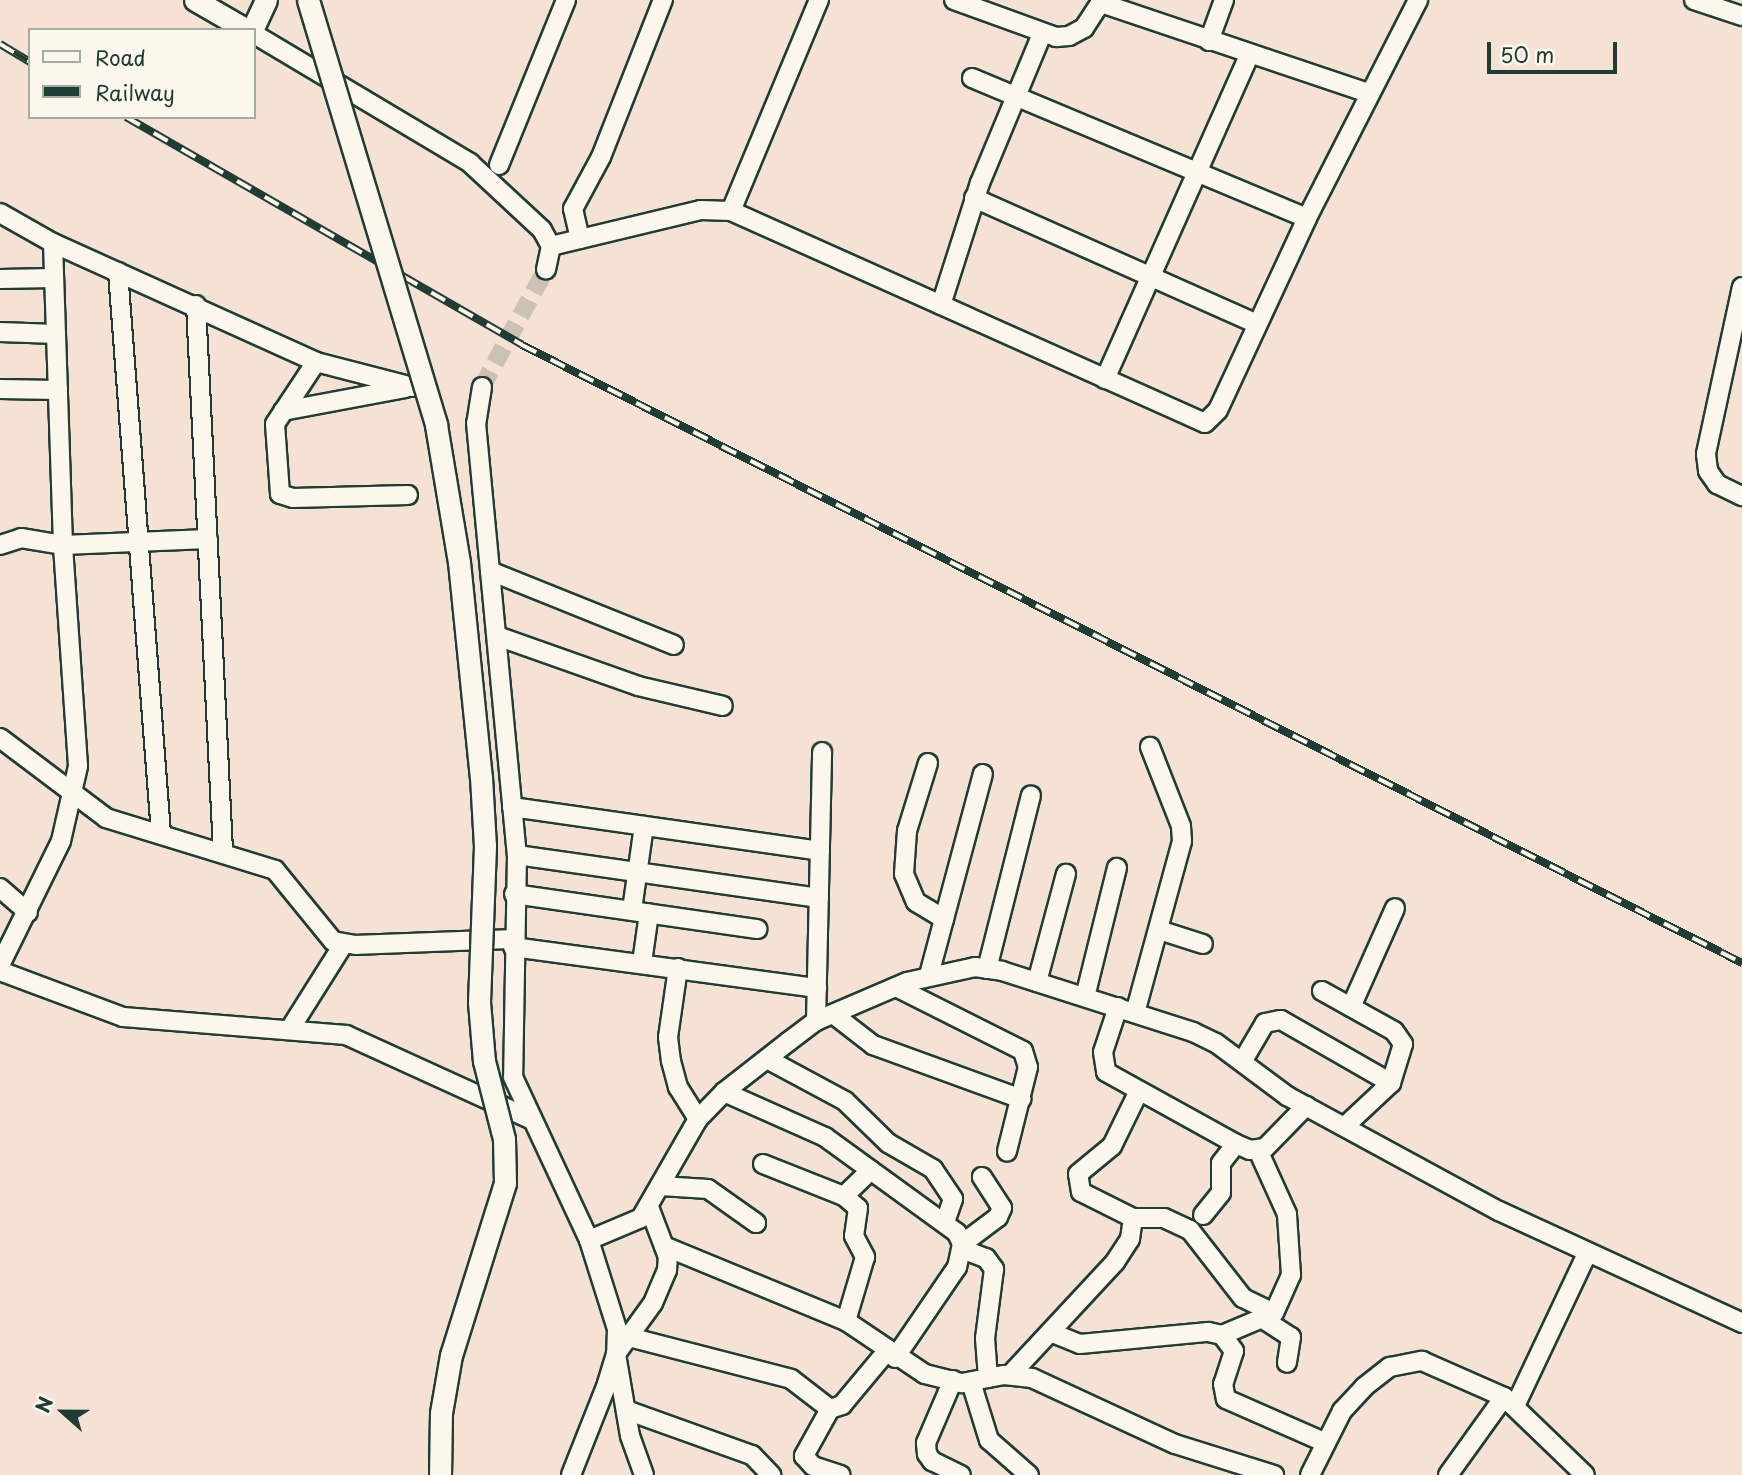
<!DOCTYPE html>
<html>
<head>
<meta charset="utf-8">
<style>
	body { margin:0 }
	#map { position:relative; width:1742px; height:1475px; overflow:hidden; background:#f6e2d5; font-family:"Playpen Sans",sans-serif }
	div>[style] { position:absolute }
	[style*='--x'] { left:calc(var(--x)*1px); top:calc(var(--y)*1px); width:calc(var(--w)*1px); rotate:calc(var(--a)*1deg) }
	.minor-tunnel>* { height:18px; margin-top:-9px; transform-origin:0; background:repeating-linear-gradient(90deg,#cbc1b5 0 18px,transparent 0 27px) }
	.roads { filter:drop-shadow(2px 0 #1f3d34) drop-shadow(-2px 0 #1f3d34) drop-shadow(0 2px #1f3d34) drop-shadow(0 -2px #1f3d34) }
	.minor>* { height:18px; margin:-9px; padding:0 9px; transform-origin:9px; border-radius:9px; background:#fbf7ec }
	.major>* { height:21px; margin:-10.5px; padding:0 10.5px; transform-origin:10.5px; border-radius:10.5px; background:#fbf7ec }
	.rail>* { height:8px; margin-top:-4px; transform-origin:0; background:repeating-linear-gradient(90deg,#fbf7ec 0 16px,#1f3d34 0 32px); box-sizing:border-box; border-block:2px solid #1f3d34 }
	.bridges { filter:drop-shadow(2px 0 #1f3d34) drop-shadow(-2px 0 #1f3d34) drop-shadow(0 2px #1f3d34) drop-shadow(0 -2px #1f3d34) }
	.major-bridge>* { height:21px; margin:-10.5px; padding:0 10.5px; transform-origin:10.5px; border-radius:10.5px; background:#fbf7ec }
	span { translate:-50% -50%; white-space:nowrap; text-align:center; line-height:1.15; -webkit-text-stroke:5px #fbf7ec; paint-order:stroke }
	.legend { position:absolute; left:28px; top:28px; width:228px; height:91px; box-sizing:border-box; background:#fbf7ec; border:2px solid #a3ada2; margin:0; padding:9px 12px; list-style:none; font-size:21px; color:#1f3d34 }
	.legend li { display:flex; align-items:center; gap:14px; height:35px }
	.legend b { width:35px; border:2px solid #a3ada2 }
	.north { position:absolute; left:28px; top:1377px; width:70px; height:70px; -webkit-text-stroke:5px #fbf7ec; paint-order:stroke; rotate:291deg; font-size:19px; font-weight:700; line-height:28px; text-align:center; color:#1f3d34 }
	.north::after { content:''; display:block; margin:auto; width:24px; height:32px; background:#1f3d34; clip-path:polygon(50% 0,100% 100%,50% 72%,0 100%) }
	.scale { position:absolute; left:1487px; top:42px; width:130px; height:32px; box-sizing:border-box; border:4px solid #1f3d34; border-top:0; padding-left:9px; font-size:21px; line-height:24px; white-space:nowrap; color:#1f3d34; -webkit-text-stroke:5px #fbf7ec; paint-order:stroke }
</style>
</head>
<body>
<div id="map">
	<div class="minor-tunnel">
		<i style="--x:482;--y:387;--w:134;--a:-61.5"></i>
	</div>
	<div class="roads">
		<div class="minor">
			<i style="--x:954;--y:0;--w:109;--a:19.9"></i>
			<i style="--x:1056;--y:37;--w:13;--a:-4"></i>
			<i style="--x:1069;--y:36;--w:17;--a:-28"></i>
			<i style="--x:1084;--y:28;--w:33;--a:-57"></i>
			<i style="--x:1694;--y:0;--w:51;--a:18.4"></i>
			<i style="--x:1101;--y:3;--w:282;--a:18.6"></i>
			<i style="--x:254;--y:34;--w:252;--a:30.8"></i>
			<i style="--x:470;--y:163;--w:98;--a:42.9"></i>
			<i style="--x:542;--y:230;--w:18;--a:61"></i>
			<i style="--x:551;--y:246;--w:24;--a:102"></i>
			<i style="--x:1209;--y:41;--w:44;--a:-69.9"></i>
			<i style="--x:972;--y:78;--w:363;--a:22.7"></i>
			<i style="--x:499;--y:165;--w:178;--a:-67.9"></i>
			<i style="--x:974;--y:198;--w:310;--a:24"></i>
			<i style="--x:731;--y:211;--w:229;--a:-67.4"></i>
			<i style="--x:0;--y:213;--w:61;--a:29.5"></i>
			<i style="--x:53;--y:243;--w:289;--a:24.3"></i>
			<i style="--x:316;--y:362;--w:100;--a:14.5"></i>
			<i style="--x:580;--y:239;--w:31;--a:-103"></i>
			<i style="--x:573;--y:209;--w:59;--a:-61.7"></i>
			<i style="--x:601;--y:157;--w:169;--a:-68.5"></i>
			<i style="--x:551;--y:246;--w:154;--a:-13.5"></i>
			<i style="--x:701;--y:210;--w:30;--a:2"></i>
			<i style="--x:731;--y:211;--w:519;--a:24.1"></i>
			<i style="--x:1205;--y:423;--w:18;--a:-45"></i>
			<i style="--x:1218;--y:410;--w:212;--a:-65.1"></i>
			<i style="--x:1307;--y:218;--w:245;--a:-63"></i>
			<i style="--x:118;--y:272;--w:564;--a:85.62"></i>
			<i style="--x:0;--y:279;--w:54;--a:-1.1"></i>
			<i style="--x:1742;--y:287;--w:171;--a:102.2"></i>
			<i style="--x:1706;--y:454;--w:17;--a:83"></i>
			<i style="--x:1708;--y:471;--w:16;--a:55"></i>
			<i style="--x:1717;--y:484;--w:28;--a:26"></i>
			<i style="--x:196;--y:305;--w:548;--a:87.17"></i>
			<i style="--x:941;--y:305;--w:128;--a:-72.3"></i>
			<i style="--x:980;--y:183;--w:161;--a:-67.4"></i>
			<i style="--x:0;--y:332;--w:56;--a:2"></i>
			<i style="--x:316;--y:362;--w:74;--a:123.5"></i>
			<i style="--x:275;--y:424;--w:70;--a:85.9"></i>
			<i style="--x:280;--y:494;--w:14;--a:17"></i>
			<i style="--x:293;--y:498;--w:115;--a:-1.5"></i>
			<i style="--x:1105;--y:379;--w:355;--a:-66"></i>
			<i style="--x:482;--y:387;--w:36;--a:99"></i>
			<i style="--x:476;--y:423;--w:434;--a:84.6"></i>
			<i style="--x:517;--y:855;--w:222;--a:91"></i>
			<i style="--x:513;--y:1077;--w:180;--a:65"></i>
			<i style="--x:589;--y:1240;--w:93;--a:72.5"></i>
			<i style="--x:617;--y:1329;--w:25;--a:92"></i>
			<i style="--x:616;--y:1354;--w:31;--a:107"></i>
			<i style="--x:607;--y:1384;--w:98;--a:111.6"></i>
			<i style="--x:0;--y:389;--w:58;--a:1"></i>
			<i style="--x:283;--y:411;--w:125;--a:-10.6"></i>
			<i style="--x:0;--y:545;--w:22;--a:-18"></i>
			<i style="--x:21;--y:538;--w:43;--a:9.5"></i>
			<i style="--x:63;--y:545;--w:145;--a:-2.4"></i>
			<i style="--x:490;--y:571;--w:198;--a:21.9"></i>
			<i style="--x:497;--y:636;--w:150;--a:19.5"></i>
			<i style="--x:638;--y:686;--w:87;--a:13.2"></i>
			<i style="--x:0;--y:738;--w:133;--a:37"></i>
			<i style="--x:106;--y:818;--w:177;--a:17.1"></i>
			<i style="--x:275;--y:870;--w:92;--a:50.8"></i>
			<i style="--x:333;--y:941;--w:23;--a:10"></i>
			<i style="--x:356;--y:945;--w:157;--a:-2.2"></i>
			<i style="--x:928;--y:763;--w:71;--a:107.2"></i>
			<i style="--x:907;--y:831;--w:43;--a:94"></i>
			<i style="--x:904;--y:874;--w:30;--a:67"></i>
			<i style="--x:916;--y:902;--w:33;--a:31"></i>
			<i style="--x:512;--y:807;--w:311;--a:8.1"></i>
			<i style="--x:517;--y:855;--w:305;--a:8.1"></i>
			<i style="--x:0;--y:888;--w:37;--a:41"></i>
			<i style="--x:514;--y:894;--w:246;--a:8.2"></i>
			<i style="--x:632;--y:910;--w:85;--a:-81.9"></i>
			<i style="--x:1159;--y:930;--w:46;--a:17.7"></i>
			<i style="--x:513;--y:947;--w:307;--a:7.7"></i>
			<i style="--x:642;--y:963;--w:50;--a:-82"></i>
			<i style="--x:0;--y:965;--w:138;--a:-63.8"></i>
			<i style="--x:61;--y:841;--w:77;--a:-77.2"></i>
			<i style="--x:78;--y:766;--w:222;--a:-93.9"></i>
			<i style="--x:63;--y:545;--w:302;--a:-91.9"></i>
			<i style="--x:678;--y:968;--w:70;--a:98.2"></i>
			<i style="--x:668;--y:1037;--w:24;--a:83"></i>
			<i style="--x:671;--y:1061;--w:27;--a:75"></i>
			<i style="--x:678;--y:1087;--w:38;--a:58"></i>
			<i style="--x:987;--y:969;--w:179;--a:-75.8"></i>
			<i style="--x:0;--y:971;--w:131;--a:20.5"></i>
			<i style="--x:123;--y:1017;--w:224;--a:4.6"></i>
			<i style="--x:346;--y:1035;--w:202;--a:24.5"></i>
			<i style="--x:929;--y:975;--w:208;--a:-75"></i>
			<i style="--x:1037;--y:982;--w:112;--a:-75"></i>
			<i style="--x:896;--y:987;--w:142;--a:26.7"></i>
			<i style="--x:1023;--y:1051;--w:17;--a:73"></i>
			<i style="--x:1028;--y:1067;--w:87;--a:104"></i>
			<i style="--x:1322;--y:991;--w:82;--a:29.1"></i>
			<i style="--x:1394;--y:1031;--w:16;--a:55"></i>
			<i style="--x:1403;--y:1044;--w:41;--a:107.1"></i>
			<i style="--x:1391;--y:1083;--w:64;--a:136.9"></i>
			<i style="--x:1085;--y:997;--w:133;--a:-76.1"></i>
			<i style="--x:1118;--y:1007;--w:47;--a:108.4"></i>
			<i style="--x:1103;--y:1052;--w:20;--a:81"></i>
			<i style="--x:1106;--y:1072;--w:149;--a:29"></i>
			<i style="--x:1236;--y:1144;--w:15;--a:23"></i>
			<i style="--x:1250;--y:1150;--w:15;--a:-8"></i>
			<i style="--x:1265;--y:1148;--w:59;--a:-45.7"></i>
			<i style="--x:1351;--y:1007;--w:108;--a:-66"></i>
			<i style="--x:1135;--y:1013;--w:178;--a:-74.7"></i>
			<i style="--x:1182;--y:841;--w:15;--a:-94"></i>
			<i style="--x:1181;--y:826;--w:85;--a:-111.4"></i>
			<i style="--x:833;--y:1014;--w:51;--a:37.8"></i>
			<i style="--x:873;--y:1045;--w:158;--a:20"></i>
			<i style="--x:816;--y:1021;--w:269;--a:-88.7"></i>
			<i style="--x:290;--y:1029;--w:99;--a:-57.8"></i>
			<i style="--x:767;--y:1059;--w:89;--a:28.3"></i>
			<i style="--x:845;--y:1101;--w:60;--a:44.3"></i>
			<i style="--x:888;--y:1143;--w:52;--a:30"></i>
			<i style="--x:933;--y:1169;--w:36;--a:56"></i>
			<i style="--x:953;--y:1199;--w:24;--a:109"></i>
			<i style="--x:1242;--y:1062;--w:45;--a:-59.5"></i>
			<i style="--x:1265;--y:1023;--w:16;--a:-11"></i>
			<i style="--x:1281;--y:1020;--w:127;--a:29.8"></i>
			<i style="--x:724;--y:1092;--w:111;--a:24"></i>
			<i style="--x:825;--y:1137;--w:163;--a:36"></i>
			<i style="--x:957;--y:1233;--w:12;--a:66"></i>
			<i style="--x:962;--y:1244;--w:24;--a:102"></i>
			<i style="--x:957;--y:1267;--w:110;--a:124.3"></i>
			<i style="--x:763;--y:1164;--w:87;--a:21.6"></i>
			<i style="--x:844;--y:1196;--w:18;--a:41"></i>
			<i style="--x:858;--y:1208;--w:28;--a:98"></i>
			<i style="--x:854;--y:1236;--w:24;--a:62"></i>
			<i style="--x:865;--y:1257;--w:67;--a:106.5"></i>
			<i style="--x:661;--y:1186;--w:47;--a:3.7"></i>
			<i style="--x:708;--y:1189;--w:59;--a:35.3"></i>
			<i style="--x:844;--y:1196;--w:37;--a:-44"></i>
			<i style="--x:1203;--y:1215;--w:28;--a:-51"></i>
			<i style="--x:1221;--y:1193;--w:30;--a:-90"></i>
			<i style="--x:1221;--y:1163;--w:24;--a:-52"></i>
			<i style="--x:1133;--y:1218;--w:31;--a:0"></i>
			<i style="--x:1164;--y:1218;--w:29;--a:25"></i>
			<i style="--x:1190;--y:1230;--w:86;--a:52.1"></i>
			<i style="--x:1243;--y:1298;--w:34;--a:26"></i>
			<i style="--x:589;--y:1240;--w:56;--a:-22.9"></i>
			<i style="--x:641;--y:1218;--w:114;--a:-60.1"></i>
			<i style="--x:698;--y:1119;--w:37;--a:-46"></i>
			<i style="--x:724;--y:1092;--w:81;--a:-38"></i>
			<i style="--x:788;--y:1042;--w:35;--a:-37"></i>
			<i style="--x:816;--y:1021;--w:99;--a:-23.2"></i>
			<i style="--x:907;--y:982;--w:70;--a:-12.4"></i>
			<i style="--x:975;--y:967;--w:27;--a:8"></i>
			<i style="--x:1002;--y:971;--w:201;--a:17.7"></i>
			<i style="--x:1193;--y:1032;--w:25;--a:26"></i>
			<i style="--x:1216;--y:1043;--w:89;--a:36.7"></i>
			<i style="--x:1287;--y:1096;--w:241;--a:28.5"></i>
			<i style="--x:1499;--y:1211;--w:268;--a:24.7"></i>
			<i style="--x:962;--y:1244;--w:45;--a:-36.9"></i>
			<i style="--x:998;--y:1217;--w:10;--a:-66"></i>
			<i style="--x:1002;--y:1208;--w:37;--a:-123"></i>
			<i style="--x:664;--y:1246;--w:197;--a:22.4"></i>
			<i style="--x:846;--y:1321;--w:95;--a:33.9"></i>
			<i style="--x:925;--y:1374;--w:38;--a:14"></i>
			<i style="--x:962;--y:1383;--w:43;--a:-10.8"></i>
			<i style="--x:1004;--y:1375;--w:28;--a:6"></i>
			<i style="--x:1032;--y:1378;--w:157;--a:24.8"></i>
			<i style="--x:1175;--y:1444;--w:104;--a:17.4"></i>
			<i style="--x:962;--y:1249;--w:26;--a:21"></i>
			<i style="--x:986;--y:1258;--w:14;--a:54"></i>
			<i style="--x:994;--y:1269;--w:70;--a:97.4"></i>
			<i style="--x:985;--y:1338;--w:40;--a:85.7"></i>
			<i style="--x:1263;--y:1319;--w:33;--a:33"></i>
			<i style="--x:1291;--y:1337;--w:26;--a:99"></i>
			<i style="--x:1050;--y:1332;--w:32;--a:22"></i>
			<i style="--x:1080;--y:1344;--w:129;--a:-5.4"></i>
			<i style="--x:1208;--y:1332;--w:14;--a:12"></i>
			<i style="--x:1222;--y:1335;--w:20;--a:53"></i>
			<i style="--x:1234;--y:1351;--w:35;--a:108"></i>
			<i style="--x:1223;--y:1384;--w:15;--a:79"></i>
			<i style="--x:1226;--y:1399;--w:107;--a:23.7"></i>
			<i style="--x:1222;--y:1335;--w:56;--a:-22.9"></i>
			<i style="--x:1274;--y:1313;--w:42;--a:-65.9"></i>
			<i style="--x:1291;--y:1275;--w:61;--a:-93.8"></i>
			<i style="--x:1287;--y:1214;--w:70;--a:-114.4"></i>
			<i style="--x:629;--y:1337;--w:167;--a:14.5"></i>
			<i style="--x:791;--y:1379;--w:49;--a:37.6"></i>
			<i style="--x:830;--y:1409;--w:13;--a:-18"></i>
			<i style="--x:842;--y:1405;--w:70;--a:-50.2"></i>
			<i style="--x:1011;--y:1374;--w:153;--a:-47.1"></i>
			<i style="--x:1115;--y:1262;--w:27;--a:-57"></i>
			<i style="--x:1130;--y:1239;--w:21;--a:-82"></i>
			<i style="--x:1133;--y:1218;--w:58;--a:-153.4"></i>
			<i style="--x:1081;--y:1192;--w:18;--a:-99"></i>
			<i style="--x:1078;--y:1174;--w:44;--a:-39.5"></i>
			<i style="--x:1112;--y:1146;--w:61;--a:-63.9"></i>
			<i style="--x:953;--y:1380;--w:69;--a:113.2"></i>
			<i style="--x:926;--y:1443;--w:11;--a:85"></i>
			<i style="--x:927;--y:1454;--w:9;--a:54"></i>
			<i style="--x:932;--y:1461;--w:32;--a:26"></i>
			<i style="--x:971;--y:1382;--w:61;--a:72.8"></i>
			<i style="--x:989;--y:1440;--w:53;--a:41.2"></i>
			<i style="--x:1515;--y:1406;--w:168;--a:-64.7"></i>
			<i style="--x:830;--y:1409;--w:54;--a:119"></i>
			<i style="--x:804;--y:1456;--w:13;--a:48"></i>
			<i style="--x:813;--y:1466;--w:29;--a:18"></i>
			<i style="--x:626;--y:1410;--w:134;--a:19.7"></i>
			<i style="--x:752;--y:1455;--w:28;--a:46"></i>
			<i style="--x:644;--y:1475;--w:41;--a:-109.7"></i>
			<i style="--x:630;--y:1436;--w:83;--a:-99.7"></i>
			<i style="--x:616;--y:1354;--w:63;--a:-54"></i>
			<i style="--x:653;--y:1303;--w:36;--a:-67"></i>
			<i style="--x:667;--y:1270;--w:13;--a:-86"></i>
			<i style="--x:668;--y:1257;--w:53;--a:-110.8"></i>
			<i style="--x:1310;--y:1475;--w:72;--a:-63.4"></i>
			<i style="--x:1342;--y:1411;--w:33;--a:-47"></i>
			<i style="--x:1364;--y:1387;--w:33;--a:-38"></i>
			<i style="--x:1390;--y:1367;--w:33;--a:-11"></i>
			<i style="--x:1422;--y:1361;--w:90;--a:23.7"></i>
			<i style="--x:1504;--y:1397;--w:112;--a:43.9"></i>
			<i style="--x:1448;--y:1475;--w:96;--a:-54.3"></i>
		</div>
		<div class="major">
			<i style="--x:195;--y:0;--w:60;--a:30"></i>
			<i style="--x:252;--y:30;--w:33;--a:-65"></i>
		</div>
	</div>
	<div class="rail">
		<i style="--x:0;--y:44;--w:35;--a:31"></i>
		<i style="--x:126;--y:117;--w:457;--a:29.9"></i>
		<i style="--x:522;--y:345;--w:1368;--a:26.86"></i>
	</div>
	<div class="bridges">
		<div class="major-bridge">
			<i style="--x:308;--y:0;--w:444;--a:73.2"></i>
			<i style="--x:436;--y:425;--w:139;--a:80.5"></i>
			<i style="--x:459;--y:562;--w:216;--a:84.2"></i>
			<i style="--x:481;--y:777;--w:69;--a:86.7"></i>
			<i style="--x:485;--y:846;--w:156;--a:92.2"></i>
			<i style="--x:479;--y:1002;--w:59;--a:85.2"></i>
			<i style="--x:484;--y:1061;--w:81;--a:75.6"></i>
			<i style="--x:504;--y:1139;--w:44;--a:88.7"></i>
			<i style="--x:505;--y:1183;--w:180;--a:107.4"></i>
			<i style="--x:451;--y:1355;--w:59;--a:99.8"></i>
			<i style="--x:441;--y:1413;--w:62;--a:90.9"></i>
		</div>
	</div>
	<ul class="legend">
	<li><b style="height:9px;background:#fbf7ec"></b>Road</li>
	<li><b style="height:9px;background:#1f3d34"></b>Railway</li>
	</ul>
	<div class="north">N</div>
	<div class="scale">50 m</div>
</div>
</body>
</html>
